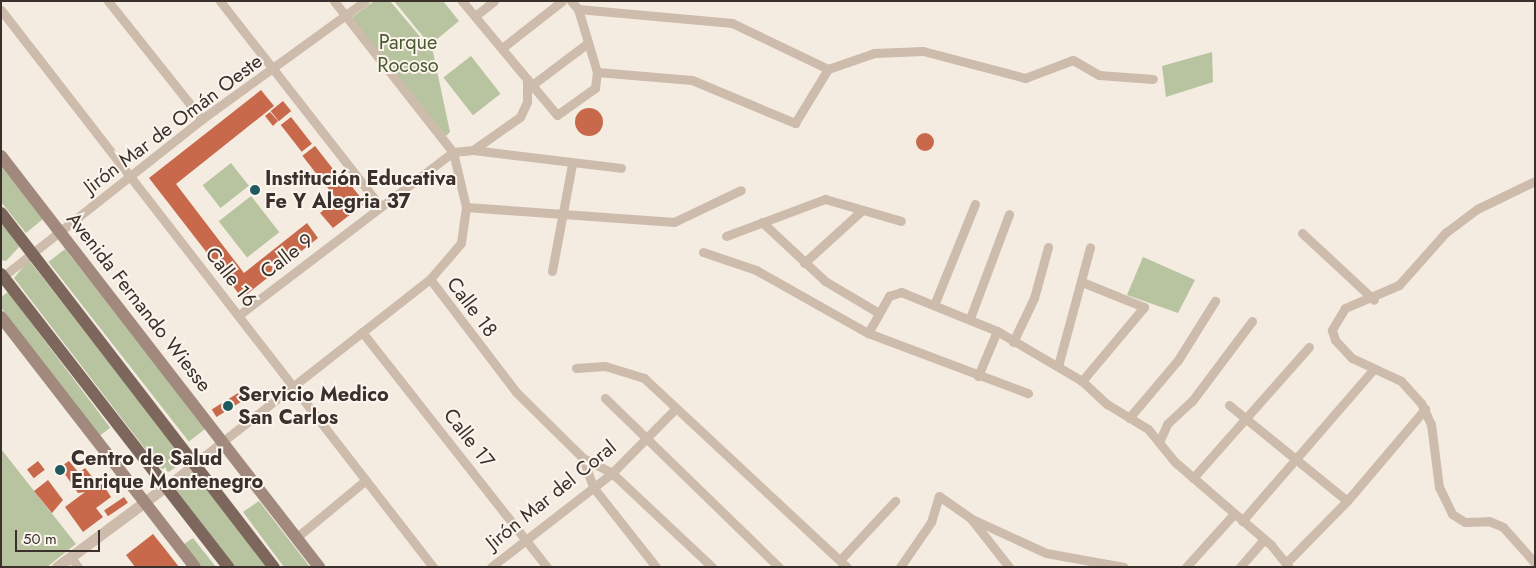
<!DOCTYPE html>
<html>
<head>
<meta charset="utf-8">
<style>
	body { margin:0 }
	#map { position:relative; width:1536px; height:568px; overflow:hidden; background:#f4ebe1; font-family:Jost,sans-serif }
	div>[style] { position:absolute }
	[style*='--x'] { left:calc(var(--x)*1px); top:calc(var(--y)*1px); width:calc(var(--w)*1px); rotate:calc(var(--a)*1deg) }
	.green>* { inset:0; background:#b8c4a0; transform-origin:0 0 }
	.building>* { inset:0; background:#c8694b; transform-origin:0 0 }
	.round { border-radius:50% }
	.minor>* { height:9px; margin:-4.5px; padding:0 4.5px; transform-origin:4.5px; border-radius:4.5px; background:#cdbbac }
	.tertiary>* { height:11px; margin:-5.5px; padding:0 5.5px; transform-origin:5.5px; border-radius:5.5px; background:#cdbbac }
	.secondary>* { height:12px; margin:-6px; padding:0 6px; transform-origin:6px; border-radius:6px; background:#a18a7d }
	.primary>* { height:12px; margin:-6px; padding:0 6px; transform-origin:6px; border-radius:6px; background:#7d675c }
	.dots>* { width:14px; height:14px; translate:-50% -50%; box-sizing:border-box; border:2px solid #fbf5ee; border-radius:50% }
	span { translate:-50% -50%; white-space:nowrap; text-align:center; line-height:1.15; -webkit-text-stroke:4px #fbf5ee; paint-order:stroke }
	.park-label { font-size:20px; color:#4a5a2e }
	.street-label { font-size:20px; color:#3b302b }
	.poi-label { font-size:20px; color:#3b302b; font-weight:700 }
	.left { translate:0 -50%; text-align:left }
	.frame { position:absolute; inset:0; border:2px solid #3b302b; pointer-events:none }
	.scale { position:absolute; left:15px; top:530px; width:85px; height:22px; box-sizing:border-box; border:2px solid #3b302b; border-top:0; padding-left:6px; font-size:15px; line-height:18px; white-space:nowrap; color:#3b302b; -webkit-text-stroke:4px #fbf5ee; paint-order:stroke }
</style>
</head>
<body>
<div id="map">
	<div class="green">
		<i style="clip-path:polygon(374px 1px,390px 1px,433px 52px,450px 132px,446px 136px,351px 18px)"></i>
		<i style="clip-path:polygon(394px 1px,443px 1px,459px 21px,430px 45px)"></i>
		<i style="clip-path:polygon(1212px 52px,1213px 82px,1166px 97px,1162px 66px)"></i>
		<i style="left:471px;top:56px;width:48px;height:35px;rotate:52deg"></i>
		<i style="left:231px;top:163px;width:29px;height:36px;rotate:52deg"></i>
		<i style="clip-path:polygon(1px 166px,43px 219px,26px 233px,1px 202px)"></i>
		<i style="left:251px;top:196px;width:46px;height:41px;rotate:52deg"></i>
		<i style="clip-path:polygon(1px 222px,20px 246px,6px 261px,1px 260px)"></i>
		<i style="left:65px;top:249px;width:228px;height:21px;rotate:52deg"></i>
		<i style="clip-path:polygon(1143px 257px,1195px 280px,1178px 313px,1127px 295px)"></i>
		<i style="clip-path:polygon(29px 260px,183px 458px,180px 464px,169px 472px,159px 467px,14px 278px)"></i>
		<i style="left:8px;top:292px;width:170px;height:15px;rotate:53deg"></i>
		<i style="clip-path:polygon(1px 449px,76px 544px,47px 567px,1px 567px)"></i>
		<i style="clip-path:polygon(189px 471px,194px 471px,270px 567px,235px 567px,177px 491px,176px 482px)"></i>
		<i style="clip-path:polygon(259px 501px,310px 567px,284px 567px,243px 512px)"></i>
		<i style="clip-path:polygon(193px 538px,216px 567px,201px 567px,184px 544px)"></i>
	</div>
	<div class="building">
		<i style="clip-path:polygon(261px 90px,274px 106px,176px 184px,244px 273px,307px 223px,318px 238px,242px 298px,149px 178px)"></i>
		<i style="left:283px;top:101px;width:13px;height:16px;rotate:51deg"></i>
		<i class="round" style="left:575px;top:108px;width:28px;height:28px"></i>
		<i style="clip-path:polygon(270px 112px,278px 121px,273px 126px,265px 116px)"></i>
		<i style="left:291px;top:117px;width:34px;height:13px;rotate:52deg"></i>
		<i class="round" style="left:916px;top:133px;width:18px;height:18px"></i>
		<i style="left:315px;top:146px;width:34px;height:16px;rotate:52deg"></i>
		<i style="clip-path:polygon(342px 174px,365px 203px,333px 228px,320px 213px,337px 199px,327px 187px)"></i>
		<i style="left:238px;top:393px;width:9px;height:31px;rotate:58deg"></i>
		<i style="left:38px;top:461px;width:11px;height:14px;rotate:52deg"></i>
		<i style="clip-path:polygon(69px 461px,79px 473px,85px 468px,94px 479px,88px 490px,100px 480px,111px 497px,96px 508px,103px 517px,83px 532px,65px 507px,85px 492px,78px 493px,60px 467px)"></i>
		<i style="clip-path:polygon(48px 480px,63px 500px,52px 513px,34px 491px)"></i>
		<i style="left:124px;top:497px;width:7px;height:24px;rotate:56deg"></i>
		<i style="clip-path:polygon(153px 534px,165px 549px,179px 567px,135px 567px,126px 555px)"></i>
	</div>
	<div class="minor">
		<i style="--x:108;--y:1;--w:151;--a:51.5"></i>
		<i style="--x:220;--y:1;--w:261;--a:52"></i>
		<i style="--x:334;--y:1;--w:192;--a:51.8"></i>
		<i style="--x:453;--y:152;--w:57;--a:76.7"></i>
		<i style="--x:466;--y:207;--w:36;--a:98"></i>
		<i style="--x:461;--y:243;--w:48;--a:130.7"></i>
		<i style="--x:430;--y:279;--w:142;--a:52.7"></i>
		<i style="--x:516;--y:392;--w:94;--a:44.6"></i>
		<i style="--x:583;--y:458;--w:31;--a:71"></i>
		<i style="--x:593;--y:487;--w:102;--a:51.8"></i>
		<i style="--x:571;--y:1;--w:11;--a:49"></i>
		<i style="--x:1;--y:10;--w:705;--a:52.2"></i>
		<i style="--x:475;--y:16;--w:24;--a:-38"></i>
		<i style="--x:502;--y:48;--w:76;--a:-38.1"></i>
		<i style="--x:597;--y:72;--w:95;--a:4.8"></i>
		<i style="--x:692;--y:80;--w:112;--a:22.7"></i>
		<i style="--x:795;--y:123;--w:63;--a:-58.6"></i>
		<i style="--x:527;--y:79;--w:47;--a:50.2"></i>
		<i style="--x:557;--y:115;--w:47;--a:-35.4"></i>
		<i style="--x:595;--y:88;--w:16;--a:-83"></i>
		<i style="--x:597;--y:72;--w:66;--a:-106.8"></i>
		<i style="--x:578;--y:9;--w:155;--a:5.2"></i>
		<i style="--x:732;--y:23;--w:106;--a:25.6"></i>
		<i style="--x:828;--y:69;--w:49;--a:-19.2"></i>
		<i style="--x:874;--y:53;--w:49;--a:-2.3"></i>
		<i style="--x:923;--y:51;--w:106;--a:14.8"></i>
		<i style="--x:1025;--y:78;--w:51;--a:-20.6"></i>
		<i style="--x:1073;--y:60;--w:30;--a:30"></i>
		<i style="--x:1099;--y:75;--w:54;--a:4.2"></i>
		<i style="--x:532;--y:85;--w:70;--a:-36.9"></i>
		<i style="--x:473;--y:150;--w:149;--a:6.9"></i>
		<i style="--x:1535;--y:181;--w:64;--a:154.2"></i>
		<i style="--x:1477;--y:209;--w:39;--a:143"></i>
		<i style="--x:1446;--y:232;--w:71;--a:131.6"></i>
		<i style="--x:1399;--y:285;--w:59;--a:156.9"></i>
		<i style="--x:1345;--y:308;--w:26;--a:121"></i>
		<i style="--x:1332;--y:330;--w:10;--a:73"></i>
		<i style="--x:1335;--y:340;--w:25;--a:47"></i>
		<i style="--x:1352;--y:358;--w:54;--a:25.1"></i>
		<i style="--x:1401;--y:381;--w:30;--a:48"></i>
		<i style="--x:1421;--y:403;--w:23;--a:65"></i>
		<i style="--x:1431;--y:424;--w:64;--a:82.8"></i>
		<i style="--x:1439;--y:487;--w:30;--a:64"></i>
		<i style="--x:1452;--y:514;--w:15;--a:32"></i>
		<i style="--x:1465;--y:522;--w:24;--a:-2"></i>
		<i style="--x:1489;--y:521;--w:15;--a:23"></i>
		<i style="--x:1503;--y:527;--w:48;--a:48.4"></i>
		<i style="--x:466;--y:207;--w:209;--a:4.1"></i>
		<i style="--x:674;--y:222;--w:74;--a:-25.5"></i>
		<i style="--x:762;--y:222;--w:86;--a:43.1"></i>
		<i style="--x:825;--y:281;--w:61;--a:30.8"></i>
		<i style="--x:1302;--y:233;--w:98;--a:42.9"></i>
		<i style="--x:726;--y:236;--w:106;--a:-20.5"></i>
		<i style="--x:825;--y:199;--w:79;--a:16.1"></i>
		<i style="--x:703;--y:252;--w:56;--a:18.8"></i>
		<i style="--x:756;--y:270;--w:129;--a:29.4"></i>
		<i style="--x:868;--y:333;--w:171;--a:20.6"></i>
		<i style="--x:804;--y:263;--w:76;--a:-42.3"></i>
		<i style="--x:552;--y:271;--w:109;--a:-79.4"></i>
		<i style="--x:1;--y:278;--w:256;--a:-38.3"></i>
		<i style="--x:202;--y:119;--w:201;--a:-35.9"></i>
		<i style="--x:1082;--y:282;--w:67;--a:22"></i>
		<i style="--x:1144;--y:307;--w:97;--a:130"></i>
		<i style="--x:934;--y:305;--w:109;--a:-67.9"></i>
		<i style="--x:239;--y:315;--w:269;--a:-37.3"></i>
		<i style="--x:453;--y:152;--w:20;--a:-6"></i>
		<i style="--x:473;--y:150;--w:57;--a:-35.1"></i>
		<i style="--x:520;--y:117;--w:17;--a:-65"></i>
		<i style="--x:527;--y:102;--w:23;--a:-90"></i>
		<i style="--x:527;--y:79;--w:102;--a:-129.8"></i>
		<i style="--x:970;--y:318;--w:111;--a:-69.4"></i>
		<i style="--x:362;--y:332;--w:299;--a:51.8"></i>
		<i style="--x:868;--y:333;--w:43;--a:-60.4"></i>
		<i style="--x:889;--y:296;--w:13;--a:-18"></i>
		<i style="--x:901;--y:292;--w:104;--a:22.1"></i>
		<i style="--x:997;--y:331;--w:99;--a:30.5"></i>
		<i style="--x:1082;--y:381;--w:34;--a:43"></i>
		<i style="--x:1107;--y:404;--w:48;--a:31.4"></i>
		<i style="--x:1148;--y:429;--w:43;--a:50.7"></i>
		<i style="--x:1175;--y:462;--w:127;--a:40.8"></i>
		<i style="--x:1271;--y:545;--w:28;--a:51"></i>
		<i style="--x:1013;--y:342;--w:49;--a:-64.5"></i>
		<i style="--x:1034;--y:298;--w:53;--a:-74.6"></i>
		<i style="--x:1058;--y:366;--w:123;--a:-74.9"></i>
		<i style="--x:576;--y:368;--w:29;--a:-4"></i>
		<i style="--x:605;--y:366;--w:41;--a:17.1"></i>
		<i style="--x:644;--y:378;--w:277;--a:43"></i>
		<i style="--x:978;--y:376;--w:49;--a:-67.1"></i>
		<i style="--x:605;--y:398;--w:243;--a:44.2"></i>
		<i style="--x:1229;--y:405;--w:152;--a:39.1"></i>
		<i style="--x:1129;--y:418;--w:76;--a:-49.8"></i>
		<i style="--x:1178;--y:360;--w:70;--a:-57.9"></i>
		<i style="--x:1160;--y:440;--w:17;--a:-66"></i>
		<i style="--x:1167;--y:424;--w:34;--a:-43"></i>
		<i style="--x:1192;--y:401;--w:100;--a:-53.1"></i>
		<i style="--x:583;--y:458;--w:33;--a:27"></i>
		<i style="--x:612;--y:473;--w:137;--a:43.2"></i>
		<i style="--x:1193;--y:478;--w:175;--a:-48.5"></i>
		<i style="--x:166;--y:486;--w:335;--a:-38.1"></i>
		<i style="--x:972;--y:520;--w:60;--a:51.8"></i>
		<i style="--x:1242;--y:521;--w:200;--a:-49.1"></i>
		<i style="--x:297;--y:537;--w:89;--a:-39.6"></i>
		<i style="--x:70;--y:556;--w:14;--a:54"></i>
		<i style="--x:840;--y:560;--w:81;--a:-47"></i>
		<i style="--x:1286;--y:563;--w:87;--a:-45.5"></i>
		<i style="--x:1347;--y:501;--w:121;--a:-49.7"></i>
		<i style="--x:491;--y:567;--w:153;--a:-37.8"></i>
		<i style="--x:612;--y:473;--w:91;--a:-45.4"></i>
		<i style="--x:900;--y:567;--w:55;--a:-55.4"></i>
		<i style="--x:931;--y:522;--w:27;--a:-73"></i>
		<i style="--x:939;--y:496;--w:38;--a:35"></i>
		<i style="--x:970;--y:518;--w:84;--a:24.7"></i>
		<i style="--x:1046;--y:553;--w:79;--a:10.2"></i>
		<i style="--x:1186;--y:567;--w:70;--a:-47.9"></i>
		<i style="--x:1240;--y:567;--w:37;--a:-49"></i>
	</div>
	<div class="tertiary">
		<i style="--x:57;--y:567;--w:136;--a:-36.6"></i>
	</div>
	<div class="secondary">
		<i style="--x:1;--y:156;--w:520;--a:52.27"></i>
		<i style="--x:1;--y:317;--w:316;--a:52.2"></i>
	</div>
	<div class="primary">
		<i style="--x:1;--y:213;--w:447;--a:52.4"></i>
		<i style="--x:1;--y:274;--w:371;--a:52.2"></i>
	</div>
	<div class="dots">
		<i style="left:255px;top:190px;background:#1f5a5e"></i>
		<i style="left:228px;top:406px;background:#1f5a5e"></i>
		<i style="left:60px;top:470px;background:#1f5a5e"></i>
	</div>
	<div class="park-label">
		<span style="left:408px;top:54px">Parque<br>Rocoso</span>
	</div>
	<div class="street-label">
		<span style="left:173px;top:124px;rotate:-37deg">Jirón Mar de Omán Oeste</span>
		<span style="left:287px;top:256px;rotate:-37deg">Calle 9</span>
		<span style="left:231px;top:277px;rotate:52deg">Calle 16</span>
		<span style="left:139px;top:302px;rotate:52deg">Avenida Fernando Wiesse</span>
		<span style="left:472px;top:307px;rotate:53deg">Calle 18</span>
		<span style="left:469px;top:438px;rotate:52deg">Calle 17</span>
		<span style="left:551px;top:495px;rotate:-39deg">Jirón Mar del Coral</span>
	</div>
	<div class="poi-label">
		<span class="left" style="left:265px;top:190px">Institución Educativa<br>Fe Y Alegria 37</span>
		<span class="left" style="left:238px;top:406px">Servicio Medico<br>San Carlos</span>
		<span class="left" style="left:71px;top:470px">Centro de Salud<br>Enrique Montenegro</span>
	</div>
	<div class="frame"></div>
	<div class="scale">50 m</div>
</div>
</body>
</html>
